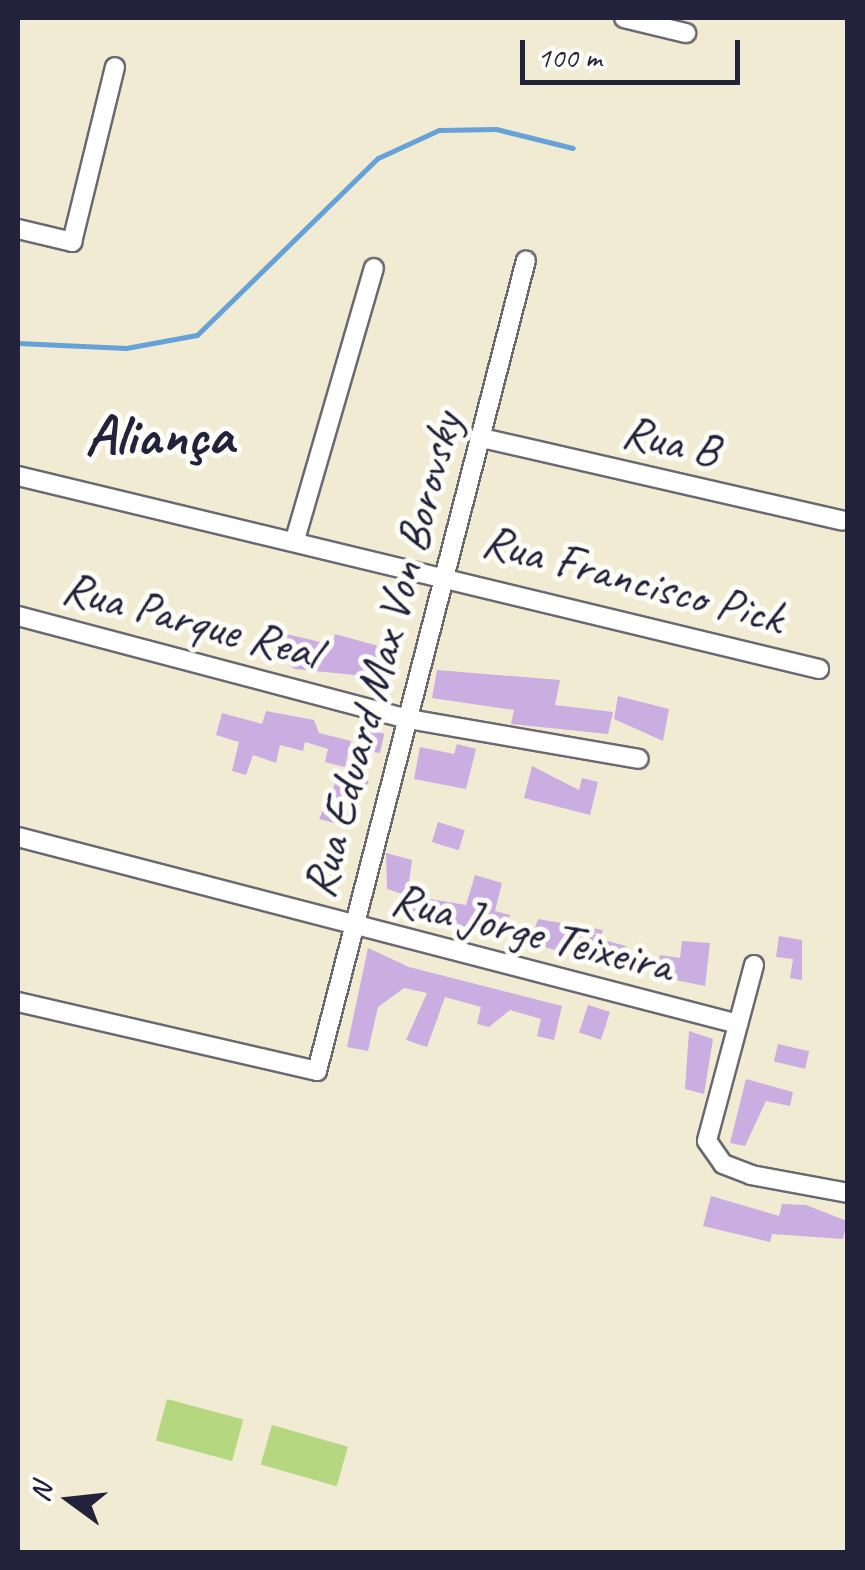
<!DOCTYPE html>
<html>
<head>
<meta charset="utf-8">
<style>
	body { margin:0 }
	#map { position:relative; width:865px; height:1570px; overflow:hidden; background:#f1ebd4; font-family:Caveat,sans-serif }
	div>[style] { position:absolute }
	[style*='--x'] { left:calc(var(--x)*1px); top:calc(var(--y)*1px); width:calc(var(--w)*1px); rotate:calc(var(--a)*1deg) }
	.green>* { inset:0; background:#b4d780; transform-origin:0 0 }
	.stream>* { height:5px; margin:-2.5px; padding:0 2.5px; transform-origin:2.5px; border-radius:2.5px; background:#66a2d7 }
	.building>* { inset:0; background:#caade1; transform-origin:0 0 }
	.roads { filter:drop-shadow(2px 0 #6a6871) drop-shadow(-2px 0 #6a6871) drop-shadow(0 2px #6a6871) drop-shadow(0 -2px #6a6871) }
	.minor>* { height:18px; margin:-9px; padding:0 9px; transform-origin:9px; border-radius:9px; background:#fff }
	span { translate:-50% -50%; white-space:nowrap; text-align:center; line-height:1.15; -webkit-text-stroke:10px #fdfcf7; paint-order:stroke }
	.street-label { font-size:48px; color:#22223b }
	.district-label { font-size:58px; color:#22223b; font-weight:700 }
	.frame { position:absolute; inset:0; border:20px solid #22223b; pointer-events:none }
	.north { position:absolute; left:20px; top:1450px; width:100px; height:100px; -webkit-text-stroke:8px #fdfcf7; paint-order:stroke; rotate:285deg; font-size:28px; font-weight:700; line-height:40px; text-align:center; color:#22223b }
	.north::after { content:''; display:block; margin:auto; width:35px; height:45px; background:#22223b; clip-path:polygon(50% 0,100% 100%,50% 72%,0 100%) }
	.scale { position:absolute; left:520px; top:40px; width:220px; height:45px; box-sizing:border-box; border:5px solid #22223b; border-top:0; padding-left:12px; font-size:30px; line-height:35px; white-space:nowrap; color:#22223b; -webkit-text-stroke:8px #fdfcf7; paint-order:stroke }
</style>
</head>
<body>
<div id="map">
	<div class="green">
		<i style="left:167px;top:1399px;width:79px;height:43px;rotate:15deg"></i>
		<i style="left:272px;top:1425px;width:79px;height:41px;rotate:16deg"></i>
	</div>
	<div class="stream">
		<i style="--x:18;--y:343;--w:108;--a:2.7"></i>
		<i style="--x:126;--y:348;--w:72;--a:-10.4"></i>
		<i style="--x:197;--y:335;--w:253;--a:-44.4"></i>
		<i style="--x:378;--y:158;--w:67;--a:-24.7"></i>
		<i style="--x:439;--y:130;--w:57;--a:-1"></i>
		<i style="--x:496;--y:129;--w:79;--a:13.9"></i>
	</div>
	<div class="building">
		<i style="clip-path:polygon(286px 634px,333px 645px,335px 634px,400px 652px,394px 679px,295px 669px,280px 660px)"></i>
		<i style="clip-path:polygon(437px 670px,560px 680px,555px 705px,613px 712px,608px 734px,511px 724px,514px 710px,432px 698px)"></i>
		<i style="clip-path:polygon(618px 696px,669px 709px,663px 741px,614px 719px)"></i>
		<i style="clip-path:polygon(266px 711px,314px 720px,319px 733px,351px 741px,345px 767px,325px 762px,328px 749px,305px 742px,303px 751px,280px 745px,276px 763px,253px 755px,246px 775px,232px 771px,239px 742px,216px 735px,222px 713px,262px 724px)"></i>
		<i style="left:359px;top:728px;width:26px;height:20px;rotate:13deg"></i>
		<i style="clip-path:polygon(457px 744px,476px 749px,466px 789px,414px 779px,420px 747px,454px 754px)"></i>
		<i style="clip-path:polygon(532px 766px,579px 790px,582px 778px,598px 782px,590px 815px,524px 798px)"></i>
		<i style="clip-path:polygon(340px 773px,369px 781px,349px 827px,319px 819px)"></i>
		<i style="left:438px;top:822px;width:28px;height:21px;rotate:17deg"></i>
		<i style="clip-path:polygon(386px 853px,412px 860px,409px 883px,427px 887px,424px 898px,466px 905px,475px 875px,502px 883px,495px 911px,510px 915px,505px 936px,402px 912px,406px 895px,387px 889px)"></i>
		<i style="clip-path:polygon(538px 919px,603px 930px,600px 939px,626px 946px,620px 968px,530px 943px)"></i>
		<i style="clip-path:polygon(779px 936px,802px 940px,802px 980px,790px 978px,793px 959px,776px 957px)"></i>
		<i style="clip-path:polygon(682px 941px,710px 943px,705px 986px,656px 976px,660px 955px,680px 958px)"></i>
		<i style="clip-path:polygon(368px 948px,409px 967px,562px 1006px,554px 1040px,537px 1036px,541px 1019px,510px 1010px,489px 1027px,477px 1024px,481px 1007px,445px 997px,427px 1047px,406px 1040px,427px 993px,404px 988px,378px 1007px,368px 1051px,347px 1047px)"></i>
		<i style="left:588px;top:1005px;width:23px;height:29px;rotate:18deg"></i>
		<i style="clip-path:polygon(689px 1031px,713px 1039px,704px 1094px,685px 1089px)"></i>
		<i style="left:778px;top:1044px;width:32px;height:18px;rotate:13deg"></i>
		<i style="clip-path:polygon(746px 1079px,793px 1092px,790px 1106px,766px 1101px,745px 1146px,730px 1143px)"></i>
		<i style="clip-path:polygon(711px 1196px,779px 1216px,782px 1204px,806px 1205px,847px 1221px,843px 1239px,772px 1234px,770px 1242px,703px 1226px)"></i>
	</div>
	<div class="roads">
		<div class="minor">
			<i style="--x:624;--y:18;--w:64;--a:13.6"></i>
			<i style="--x:18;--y:229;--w:56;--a:13.5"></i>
			<i style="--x:72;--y:242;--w:180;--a:-76.2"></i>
			<i style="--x:482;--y:438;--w:370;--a:12.9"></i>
			<i style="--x:18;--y:476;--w:824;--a:13.55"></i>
			<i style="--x:296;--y:536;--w:279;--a:-73.8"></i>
			<i style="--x:18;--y:616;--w:403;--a:14.8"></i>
			<i style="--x:408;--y:719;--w:234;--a:9.8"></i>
			<i style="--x:18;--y:837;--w:744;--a:14.56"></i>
			<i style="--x:754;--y:965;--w:182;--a:105"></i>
			<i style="--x:707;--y:1141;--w:28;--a:55"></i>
			<i style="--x:723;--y:1164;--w:30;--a:21"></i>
			<i style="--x:751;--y:1175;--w:99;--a:10.5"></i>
			<i style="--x:18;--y:1002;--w:307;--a:13"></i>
			<i style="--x:317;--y:1071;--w:837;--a:-75.55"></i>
		</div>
	</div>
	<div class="street-label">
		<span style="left:671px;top:441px;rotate:13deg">Rua B</span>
		<span style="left:633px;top:579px;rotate:15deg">Rua Francisco Pick</span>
		<span style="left:191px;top:620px;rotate:15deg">Rua Parque Real</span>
		<span style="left:382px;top:655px;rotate:-75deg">Rua Eduard Max Von Borovsky</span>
		<span style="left:532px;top:932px;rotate:14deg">Rua Jorge Teixeira</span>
	</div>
	<div class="district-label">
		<span style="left:159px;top:435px">Aliança</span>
	</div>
	<div class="frame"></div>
	<div class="north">N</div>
	<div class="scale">100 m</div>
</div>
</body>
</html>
